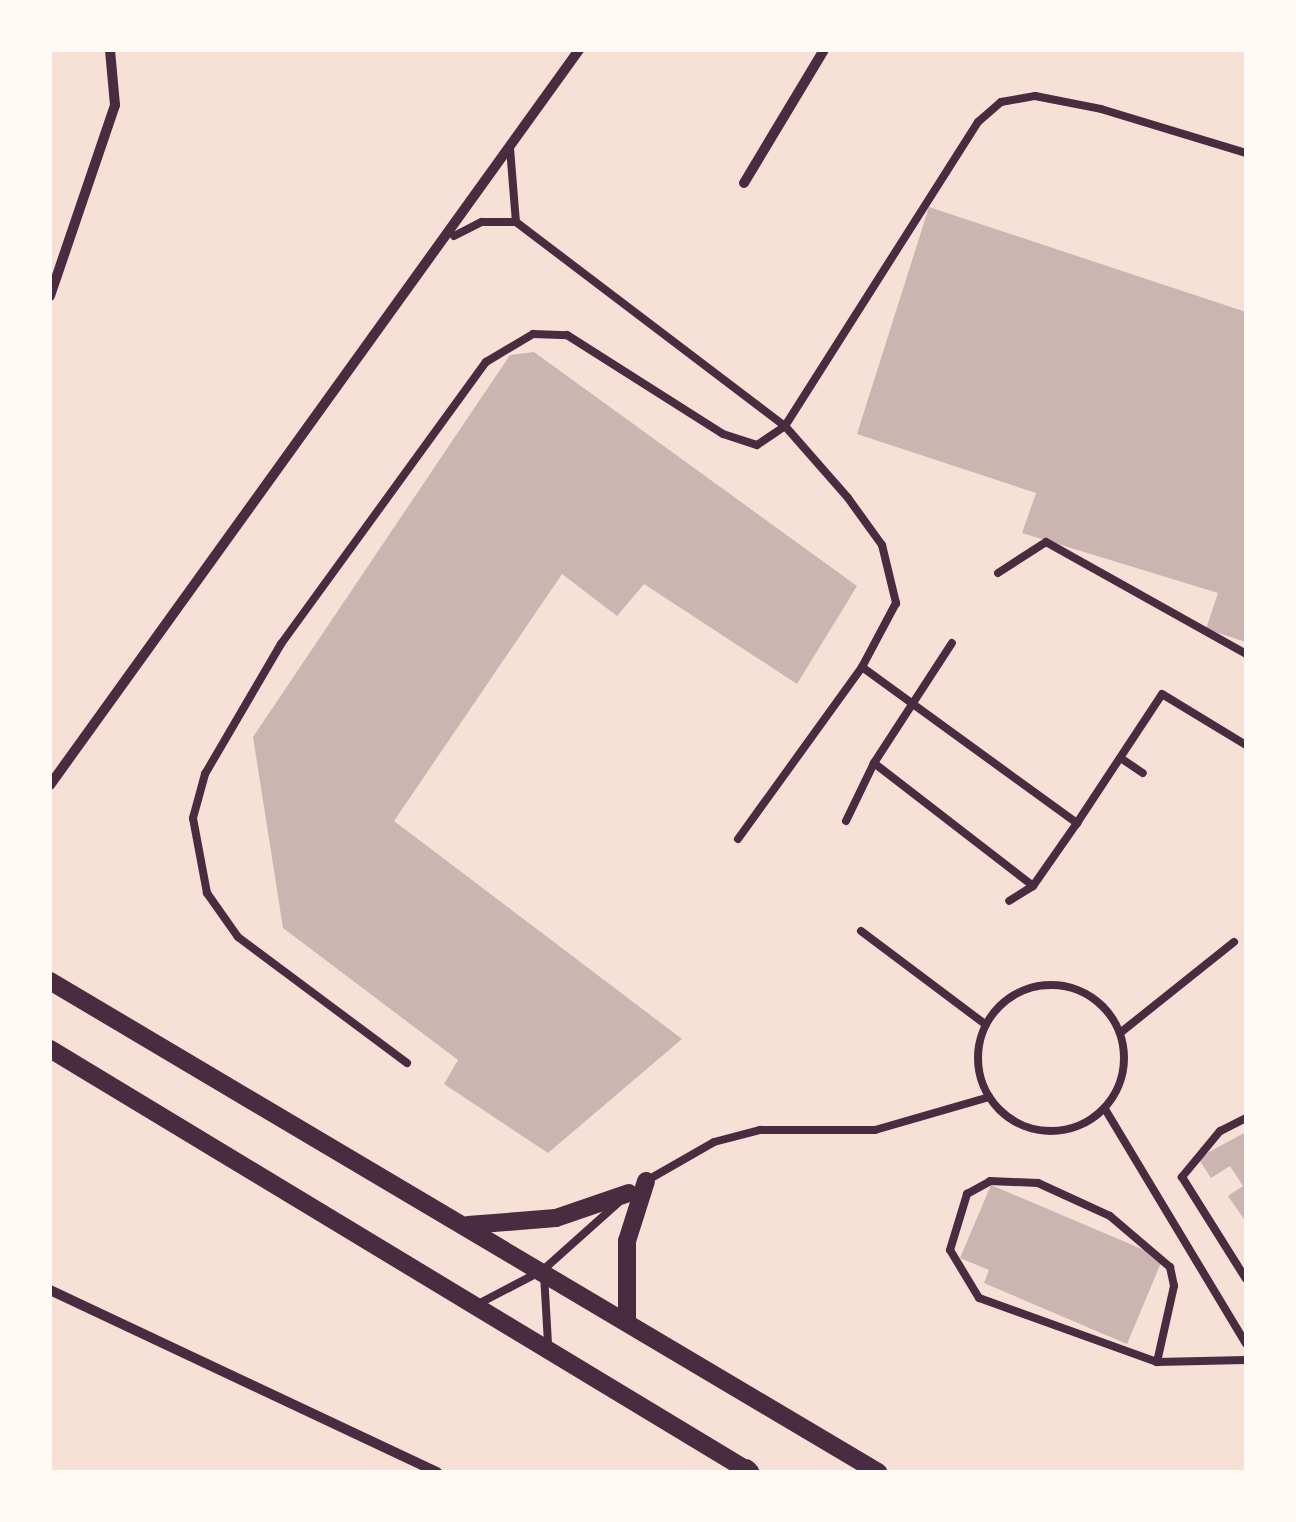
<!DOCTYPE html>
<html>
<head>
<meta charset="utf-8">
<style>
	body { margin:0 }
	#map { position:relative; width:1296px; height:1522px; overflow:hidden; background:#f7e1d7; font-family:"Alegreya Sans",sans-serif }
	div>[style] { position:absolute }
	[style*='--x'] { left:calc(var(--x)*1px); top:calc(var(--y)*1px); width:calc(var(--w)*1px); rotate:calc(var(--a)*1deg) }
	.building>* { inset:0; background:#ccb4b1 }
	.service>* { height:8px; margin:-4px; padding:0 4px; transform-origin:4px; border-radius:4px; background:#4a2c40 }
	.service>.ring { margin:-4px; padding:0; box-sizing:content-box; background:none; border:8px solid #4a2c40; border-radius:50% }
	.minor>* { height:10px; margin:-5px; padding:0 5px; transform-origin:5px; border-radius:5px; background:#4a2c40 }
	.tertiary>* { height:18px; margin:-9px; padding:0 9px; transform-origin:9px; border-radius:9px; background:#4a2c40 }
	.secondary>* { height:20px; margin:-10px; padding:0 10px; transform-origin:10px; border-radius:10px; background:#4a2c40 }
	span { translate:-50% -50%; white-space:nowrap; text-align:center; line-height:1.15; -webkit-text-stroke:9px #fffaf5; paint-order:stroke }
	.frame { position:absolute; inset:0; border:52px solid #fffaf5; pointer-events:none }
</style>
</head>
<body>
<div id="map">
	<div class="building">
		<i style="clip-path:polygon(929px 207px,1246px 312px,1246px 642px,1206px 629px,1218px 593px,1022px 533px,1036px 493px,857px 434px)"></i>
		<i style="clip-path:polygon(534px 352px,857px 586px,797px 684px,644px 584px,617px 616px,562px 574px,394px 821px,682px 1039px,548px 1153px,444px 1084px,458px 1060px,283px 928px,253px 737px,510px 355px)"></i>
		<i style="clip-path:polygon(1246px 1132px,1246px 1222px,1228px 1196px,1243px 1186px,1230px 1166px,1211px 1178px,1198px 1158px)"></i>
		<i style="clip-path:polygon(991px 1185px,1163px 1258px,1127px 1344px,984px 1283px,989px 1270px,960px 1258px)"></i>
	</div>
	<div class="service">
		<i style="--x:510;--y:148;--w:74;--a:85.4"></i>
		<i style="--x:454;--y:236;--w:31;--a:-27"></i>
		<i style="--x:482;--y:222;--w:34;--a:0"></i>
		<i style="--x:516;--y:222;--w:338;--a:37.2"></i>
		<i style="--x:785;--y:426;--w:96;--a:48.8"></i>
		<i style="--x:848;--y:498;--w:58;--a:54.1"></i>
		<i style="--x:882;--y:545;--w:60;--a:76.4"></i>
		<i style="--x:896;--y:603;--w:72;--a:118"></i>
		<i style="--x:862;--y:667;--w:266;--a:36"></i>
		<i style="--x:1077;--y:823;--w:77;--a:124.9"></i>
		<i style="--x:1033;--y:886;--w:28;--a:148"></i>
		<i style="--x:998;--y:573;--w:57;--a:-32.9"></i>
		<i style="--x:1046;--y:542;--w:229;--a:29.2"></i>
		<i style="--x:1122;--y:759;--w:25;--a:34"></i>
		<i style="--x:874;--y:763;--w:143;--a:-57"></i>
		<i style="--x:846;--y:821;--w:64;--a:-64.2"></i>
		<i style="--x:874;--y:763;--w:201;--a:37.7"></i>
		<i style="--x:1077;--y:823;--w:154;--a:-56.6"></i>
		<i style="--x:1162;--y:694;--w:98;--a:31.3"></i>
		<i style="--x:738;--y:839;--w:212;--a:-54.2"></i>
		<i style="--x:861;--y:931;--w:156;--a:36.9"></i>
		<i class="ring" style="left:978px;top:985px;width:138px;height:138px"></i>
		<i style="--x:1120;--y:1033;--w:146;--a:-38.6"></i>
		<i style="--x:407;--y:1063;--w:211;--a:-143.3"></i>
		<i style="--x:238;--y:937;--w:54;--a:-125.2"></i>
		<i style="--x:207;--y:893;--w:76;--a:-100.6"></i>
		<i style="--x:193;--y:818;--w:46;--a:-74.7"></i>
		<i style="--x:205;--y:774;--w:151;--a:-59.7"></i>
		<i style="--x:281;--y:644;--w:349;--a:-54"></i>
		<i style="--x:486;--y:362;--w:55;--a:-30.8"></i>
		<i style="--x:533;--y:334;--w:34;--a:2"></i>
		<i style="--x:567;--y:335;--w:185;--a:32.4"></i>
		<i style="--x:723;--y:434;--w:36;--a:18"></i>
		<i style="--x:757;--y:445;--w:34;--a:-34"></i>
		<i style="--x:785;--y:426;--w:360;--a:-57.6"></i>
		<i style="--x:978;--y:122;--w:30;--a:-41"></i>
		<i style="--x:1001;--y:102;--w:35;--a:-10"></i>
		<i style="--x:1035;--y:96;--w:67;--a:11.1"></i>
		<i style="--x:1101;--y:109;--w:152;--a:16.9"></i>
		<i style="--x:1105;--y:1109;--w:274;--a:59"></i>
		<i style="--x:1246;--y:1118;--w:29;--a:153"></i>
		<i style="--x:1220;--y:1131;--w:60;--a:129.6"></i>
		<i style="--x:1182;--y:1177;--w:120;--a:57.9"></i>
		<i style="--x:646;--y:1181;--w:78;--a:-29.8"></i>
		<i style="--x:714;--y:1142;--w:48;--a:-14.6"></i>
		<i style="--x:760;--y:1130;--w:115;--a:0"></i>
		<i style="--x:875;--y:1130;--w:119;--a:-16.1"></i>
		<i style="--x:544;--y:1274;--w:69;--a:86.7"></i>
		<i style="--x:480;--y:1303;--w:71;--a:-27.6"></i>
		<i style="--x:543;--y:1270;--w:102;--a:-41.8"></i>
		<i style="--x:1157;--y:1362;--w:189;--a:-160.2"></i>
		<i style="--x:979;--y:1298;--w:56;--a:-121.1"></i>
		<i style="--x:950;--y:1250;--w:59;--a:-73.1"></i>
		<i style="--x:967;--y:1194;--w:26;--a:-29"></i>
		<i style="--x:990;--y:1181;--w:48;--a:2.4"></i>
		<i style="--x:1038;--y:1183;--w:79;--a:24.6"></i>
		<i style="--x:1110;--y:1216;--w:79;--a:40.4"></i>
		<i style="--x:1170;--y:1267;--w:19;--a:78"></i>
		<i style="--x:1174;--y:1286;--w:78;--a:102.6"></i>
		<i style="--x:1157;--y:1362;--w:89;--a:-1.3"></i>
	</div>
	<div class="minor">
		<i style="--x:744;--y:183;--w:155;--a:-59"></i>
		<i style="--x:50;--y:296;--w:202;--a:-71.2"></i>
		<i style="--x:115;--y:105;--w:55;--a:-95.2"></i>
		<i style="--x:50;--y:785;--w:906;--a:-54.26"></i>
		<i style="--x:50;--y:1290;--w:428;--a:25.2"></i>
	</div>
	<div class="tertiary">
		<i style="--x:50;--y:981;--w:963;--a:30.67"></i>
		<i style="--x:50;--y:1049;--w:818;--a:31.14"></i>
		<i style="--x:468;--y:1225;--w:88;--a:-4.5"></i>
		<i style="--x:556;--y:1218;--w:77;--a:-18.9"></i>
		<i style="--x:627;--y:1320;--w:79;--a:-90"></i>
		<i style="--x:627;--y:1241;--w:63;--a:-72.4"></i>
	</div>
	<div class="secondary">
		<i style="--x:746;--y:1469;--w:4;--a:45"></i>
	</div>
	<div class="frame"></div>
</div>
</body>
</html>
